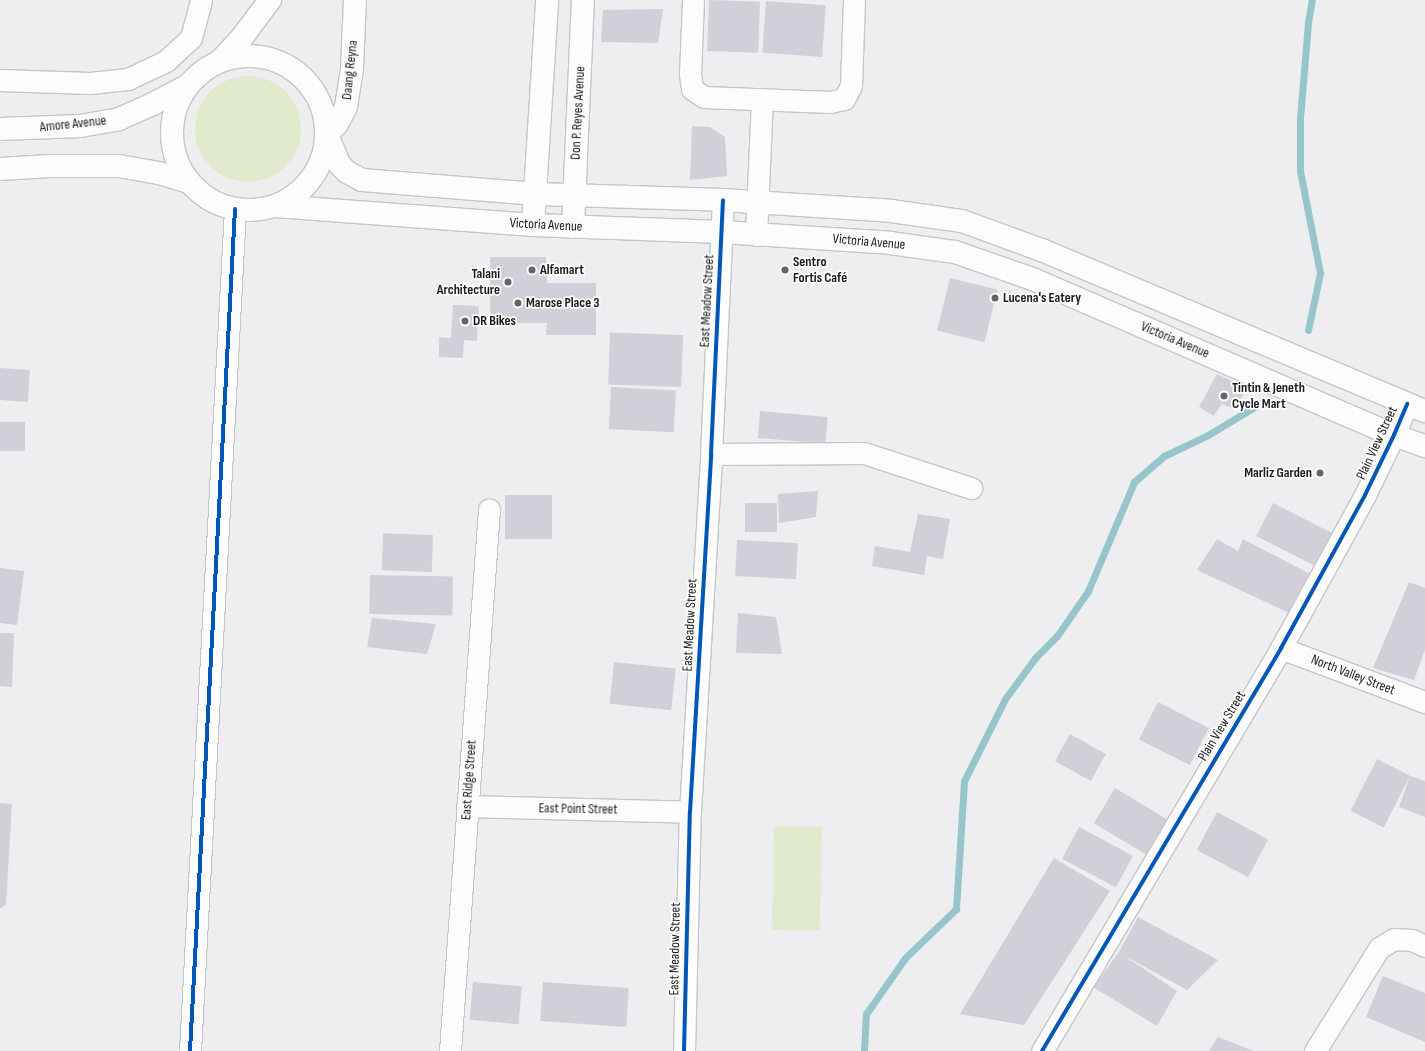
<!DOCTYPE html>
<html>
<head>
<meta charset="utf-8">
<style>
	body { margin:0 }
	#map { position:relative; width:1425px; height:1051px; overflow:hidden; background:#eeeef0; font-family:"Sofia Sans Condensed",sans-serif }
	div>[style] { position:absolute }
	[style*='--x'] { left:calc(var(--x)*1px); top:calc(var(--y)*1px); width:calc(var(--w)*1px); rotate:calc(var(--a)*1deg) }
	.green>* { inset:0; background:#e2eace; transform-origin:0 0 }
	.round { border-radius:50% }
	.stream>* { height:7px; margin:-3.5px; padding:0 3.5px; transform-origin:3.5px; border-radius:3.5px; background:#96c5cc }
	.building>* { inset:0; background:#d1cfd8; transform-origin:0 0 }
	.roads { filter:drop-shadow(1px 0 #c6c6c7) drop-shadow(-1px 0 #c6c6c7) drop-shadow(0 1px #c6c6c7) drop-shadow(0 -1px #c6c6c7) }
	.minor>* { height:21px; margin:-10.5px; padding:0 10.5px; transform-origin:10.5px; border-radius:10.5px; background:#fcfcfd }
	.tertiary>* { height:22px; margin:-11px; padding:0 11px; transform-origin:11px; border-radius:11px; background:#fcfcfd }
	.secondary>* { height:22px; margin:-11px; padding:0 11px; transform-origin:11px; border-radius:11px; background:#fcfcfd }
	.secondary>.ring { margin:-11px; padding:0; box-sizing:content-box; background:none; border:22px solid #fcfcfd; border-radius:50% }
	.cycleway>* { height:4px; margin:-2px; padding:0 2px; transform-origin:2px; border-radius:2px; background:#0057b8 }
	.dots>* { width:11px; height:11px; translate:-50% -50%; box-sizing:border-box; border:2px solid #fff; border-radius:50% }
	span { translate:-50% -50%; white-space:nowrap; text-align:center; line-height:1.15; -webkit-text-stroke:3.5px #fff; paint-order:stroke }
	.street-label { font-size:14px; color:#1b1b1c }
	.poi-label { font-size:14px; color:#1b1b1c; font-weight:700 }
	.left { translate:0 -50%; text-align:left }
	.right { translate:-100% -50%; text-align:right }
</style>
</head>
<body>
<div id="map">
	<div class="green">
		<i class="round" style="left:195px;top:76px;width:106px;height:106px"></i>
		<i style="left:774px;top:826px;width:48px;height:104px;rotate:1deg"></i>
	</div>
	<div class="stream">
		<i style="--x:1308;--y:330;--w:58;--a:-78.1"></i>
		<i style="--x:1320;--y:273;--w:104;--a:-101.1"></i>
		<i style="--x:1300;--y:171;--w:53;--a:-90"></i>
		<i style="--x:1300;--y:118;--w:96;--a:-85.2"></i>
		<i style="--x:1308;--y:22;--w:22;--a:-80"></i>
		<i style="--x:864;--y:1051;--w:37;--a:-87"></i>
		<i style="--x:866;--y:1014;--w:68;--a:-55.1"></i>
		<i style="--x:905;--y:958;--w:71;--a:-43.9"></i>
		<i style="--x:956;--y:909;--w:128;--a:-86.4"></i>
		<i style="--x:964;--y:781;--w:92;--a:-63.4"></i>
		<i style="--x:1005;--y:699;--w:51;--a:-53.8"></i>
		<i style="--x:1035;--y:658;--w:31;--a:-45"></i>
		<i style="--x:1057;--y:636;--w:55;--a:-55.4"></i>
		<i style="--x:1088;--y:591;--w:118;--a:-67.1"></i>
		<i style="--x:1134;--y:482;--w:40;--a:-41"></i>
		<i style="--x:1164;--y:456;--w:49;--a:-25.5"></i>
		<i style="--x:1208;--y:435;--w:56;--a:-31.1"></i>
	</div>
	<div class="building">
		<i style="left:709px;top:0;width:51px;height:51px;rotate:2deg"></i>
		<i style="left:766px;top:1px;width:60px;height:52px;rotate:4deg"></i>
		<i style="clip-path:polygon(663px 9px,658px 43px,601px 42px,603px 10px)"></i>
		<i style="clip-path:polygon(692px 126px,710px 127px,725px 137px,727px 176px,690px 180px)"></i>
		<i style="clip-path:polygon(490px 257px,546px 257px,547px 283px,596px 283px,596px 335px,546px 335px,547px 323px,490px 323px)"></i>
		<i style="left:950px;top:278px;width:49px;height:54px;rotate:14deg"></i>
		<i style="clip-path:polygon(453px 305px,479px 306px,477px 341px,464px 340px,463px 358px,439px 357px,439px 337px,451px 338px)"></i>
		<i style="left:683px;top:335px;width:52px;height:73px;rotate:92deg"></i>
		<i style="left:0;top:368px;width:30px;height:32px;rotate:4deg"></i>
		<i style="clip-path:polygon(1217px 374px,1247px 388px,1235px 409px,1222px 404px,1214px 416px,1199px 407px)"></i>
		<i style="left:611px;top:387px;width:65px;height:42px;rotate:3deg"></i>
		<i style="left:760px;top:411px;width:68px;height:27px;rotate:5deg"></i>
		<i style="left:25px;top:422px;width:29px;height:25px;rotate:90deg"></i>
		<i style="clip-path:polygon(818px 491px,816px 517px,779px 523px,778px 494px)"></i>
		<i style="left:505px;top:495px;width:47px;height:44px"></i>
		<i style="left:745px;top:503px;width:32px;height:29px"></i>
		<i style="left:1273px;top:503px;width:69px;height:37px;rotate:27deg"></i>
		<i style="clip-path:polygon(918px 514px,950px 519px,943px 559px,927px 556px,924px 575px,872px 566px,875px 546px,910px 552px)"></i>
		<i style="left:433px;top:535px;width:37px;height:50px;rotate:92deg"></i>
		<i style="clip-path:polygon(1217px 539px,1238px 551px,1243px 539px,1310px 574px,1289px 613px,1197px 570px)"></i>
		<i style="left:737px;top:540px;width:61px;height:36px;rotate:3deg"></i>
		<i style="clip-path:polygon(0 568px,24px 571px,17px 625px,0 623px)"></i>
		<i style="left:370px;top:575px;width:83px;height:39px;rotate:1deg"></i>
		<i style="clip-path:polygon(1409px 582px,1425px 588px,1425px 650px,1414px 680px,1373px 668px)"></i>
		<i style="clip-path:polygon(738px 613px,776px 617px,782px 654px,736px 653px)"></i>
		<i style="clip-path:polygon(372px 618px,436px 624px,427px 654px,367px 647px)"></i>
		<i style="clip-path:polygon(0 633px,14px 633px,12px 687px,0 686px)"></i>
		<i style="left:614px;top:662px;width:62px;height:42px;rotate:6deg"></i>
		<i style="left:1158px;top:702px;width:57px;height:42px;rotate:27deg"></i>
		<i style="left:1070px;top:734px;width:41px;height:31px;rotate:29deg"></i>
		<i style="left:1377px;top:759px;width:37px;height:58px;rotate:27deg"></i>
		<i style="clip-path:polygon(1410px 776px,1425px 781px,1425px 817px,1399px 807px)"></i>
		<i style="left:1115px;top:788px;width:63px;height:41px;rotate:31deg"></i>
		<i style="clip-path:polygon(0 803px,12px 804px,6px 904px,0 909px)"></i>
		<i style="left:1217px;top:812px;width:58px;height:43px;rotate:28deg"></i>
		<i style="left:1079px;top:827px;width:61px;height:36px;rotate:28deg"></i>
		<i style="clip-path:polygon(1054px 858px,1110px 891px,1024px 1025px,960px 1014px)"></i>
		<i style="clip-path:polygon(1138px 917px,1218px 960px,1187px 990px,1123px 955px,1177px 991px,1157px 1026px,1093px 987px,1119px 952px)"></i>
		<i style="clip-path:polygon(1383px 976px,1425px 993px,1425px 1042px,1366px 1017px)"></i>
		<i style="left:473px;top:982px;width:49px;height:38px;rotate:5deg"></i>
		<i style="left:543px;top:982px;width:86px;height:39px;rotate:4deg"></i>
		<i style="clip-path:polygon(1218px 1037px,1254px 1051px,1209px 1051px)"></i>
	</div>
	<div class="roads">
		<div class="minor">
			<i style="--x:693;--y:0;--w:74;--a:92.3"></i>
			<i style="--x:690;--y:74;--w:15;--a:82"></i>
			<i style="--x:692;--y:89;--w:14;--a:34"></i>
			<i style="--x:704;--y:97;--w:126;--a:2.3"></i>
			<i style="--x:830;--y:102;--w:14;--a:-12"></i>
			<i style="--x:844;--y:99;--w:15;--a:-62"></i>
			<i style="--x:851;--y:86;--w:86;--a:-88"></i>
			<i style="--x:0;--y:80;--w:90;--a:1.9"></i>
			<i style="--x:90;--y:83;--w:38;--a:-6"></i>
			<i style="--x:128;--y:79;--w:42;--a:-25.3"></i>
			<i style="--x:166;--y:61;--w:34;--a:-43"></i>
			<i style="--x:191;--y:38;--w:39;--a:-75"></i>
			<i style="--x:756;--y:235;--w:136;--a:-87.5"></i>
			<i style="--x:711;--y:454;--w:153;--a:-0.4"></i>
			<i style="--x:864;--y:453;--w:113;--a:18.1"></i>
			<i style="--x:1281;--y:648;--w:154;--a:20.6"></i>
			<i style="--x:467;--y:806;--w:223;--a:1.5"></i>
			<i style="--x:190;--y:1051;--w:843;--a:-86.94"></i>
			<i style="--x:450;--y:1051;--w:543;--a:-85.88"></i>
			<i style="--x:684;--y:1051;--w:239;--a:-88.6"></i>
			<i style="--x:690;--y:812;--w:359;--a:-86.6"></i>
			<i style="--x:711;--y:454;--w:254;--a:-87.3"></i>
			<i style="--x:1042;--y:1051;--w:469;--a:-59.3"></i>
			<i style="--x:1281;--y:648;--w:175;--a:-61.2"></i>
			<i style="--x:1365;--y:495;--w:67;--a:-64.2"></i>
			<i style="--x:1394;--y:435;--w:34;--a:-67"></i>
			<i style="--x:1315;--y:1051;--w:121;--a:-58.1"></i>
			<i style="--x:1379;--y:948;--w:17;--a:-31"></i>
			<i style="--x:1394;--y:939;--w:18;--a:3"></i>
			<i style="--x:1412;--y:940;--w:14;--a:25"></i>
		</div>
		<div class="tertiary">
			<i style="--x:533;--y:225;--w:225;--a:-86.4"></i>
			<i style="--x:573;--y:227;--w:227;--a:-87.5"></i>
		</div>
		<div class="secondary">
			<i style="--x:355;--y:0;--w:69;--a:92.5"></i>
			<i style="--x:352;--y:69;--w:38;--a:99"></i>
			<i style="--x:346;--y:107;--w:19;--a:118"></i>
			<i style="--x:337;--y:124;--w:14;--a:135"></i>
			<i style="--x:327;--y:134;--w:32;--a:68"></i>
			<i style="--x:339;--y:164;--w:11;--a:45"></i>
			<i style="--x:347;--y:172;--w:17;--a:28"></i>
			<i style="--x:362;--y:180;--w:175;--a:4.6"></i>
			<i style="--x:536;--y:194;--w:187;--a:1.8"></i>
			<i style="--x:723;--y:200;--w:168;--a:3.7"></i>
			<i style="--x:891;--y:211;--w:72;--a:8"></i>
			<i style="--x:962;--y:221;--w:87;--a:20.1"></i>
			<i style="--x:1044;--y:251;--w:413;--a:22.8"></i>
			<i class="ring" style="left:172px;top:56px;width:132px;height:132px"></i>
			<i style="--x:220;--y:61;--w:34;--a:-47"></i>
			<i style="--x:243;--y:36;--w:45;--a:-53.1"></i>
			<i style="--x:0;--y:129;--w:80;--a:-2.1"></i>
			<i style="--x:80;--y:126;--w:40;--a:-10"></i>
			<i style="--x:119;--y:119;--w:35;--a:-24"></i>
			<i style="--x:151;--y:105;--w:41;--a:-27.8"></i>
			<i style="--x:0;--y:169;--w:50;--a:-3.4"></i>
			<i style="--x:50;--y:166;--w:69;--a:0"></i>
			<i style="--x:119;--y:166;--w:41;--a:9.9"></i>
			<i style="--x:159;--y:173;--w:31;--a:17"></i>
			<i style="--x:275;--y:206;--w:259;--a:4.2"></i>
			<i style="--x:533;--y:225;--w:189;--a:2.1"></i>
			<i style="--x:722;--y:232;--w:168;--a:3.7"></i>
			<i style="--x:890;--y:243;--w:66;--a:7.9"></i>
			<i style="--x:955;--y:252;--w:85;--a:19.3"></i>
			<i style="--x:1035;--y:280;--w:391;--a:23.4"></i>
			<i style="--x:1394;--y:435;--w:33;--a:20"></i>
		</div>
	</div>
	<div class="cycleway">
		<i style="--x:190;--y:1051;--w:843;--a:-86.94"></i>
		<i style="--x:684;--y:1051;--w:239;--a:-88.6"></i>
		<i style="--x:690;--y:812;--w:359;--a:-86.6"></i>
		<i style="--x:711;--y:454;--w:254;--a:-87.3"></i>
		<i style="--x:1042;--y:1051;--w:469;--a:-59.3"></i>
		<i style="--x:1281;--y:648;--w:175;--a:-61.2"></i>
		<i style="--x:1365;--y:495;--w:67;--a:-64.2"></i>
		<i style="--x:1394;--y:435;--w:34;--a:-67"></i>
	</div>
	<div class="dots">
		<i style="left:532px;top:270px;background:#656566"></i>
		<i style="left:785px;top:270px;background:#656566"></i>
		<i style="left:508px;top:282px;background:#656566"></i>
		<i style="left:995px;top:298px;background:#656566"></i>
		<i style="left:518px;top:303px;background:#656566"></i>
		<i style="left:465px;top:321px;background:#656566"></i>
		<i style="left:1224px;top:396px;background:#656566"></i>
		<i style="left:1320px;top:473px;background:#656566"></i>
	</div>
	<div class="street-label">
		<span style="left:350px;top:70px;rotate:-84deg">Daang Reyna</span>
		<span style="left:578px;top:113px;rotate:-87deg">Don P. Reyes Avenue</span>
		<span style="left:73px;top:124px;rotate:-6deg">Amore Avenue</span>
		<span style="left:546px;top:225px;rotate:3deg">Victoria Avenue</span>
		<span style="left:869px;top:242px;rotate:5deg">Victoria Avenue</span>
		<span style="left:707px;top:301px;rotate:-87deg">East Meadow Street</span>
		<span style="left:1175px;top:340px;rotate:23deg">Victoria Avenue</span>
		<span style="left:1377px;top:443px;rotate:-65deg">Plain View Street</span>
		<span style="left:690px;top:625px;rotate:-87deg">East Meadow Street</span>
		<span style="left:1353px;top:675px;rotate:21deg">North Valley Street</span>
		<span style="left:1222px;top:726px;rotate:-59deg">Plain View Street</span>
		<span style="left:469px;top:780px;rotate:-86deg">East Ridge Street</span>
		<span style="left:578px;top:809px;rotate:1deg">East Point Street</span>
		<span style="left:675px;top:949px;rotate:-89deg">East Meadow Street</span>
	</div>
	<div class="poi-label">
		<span class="left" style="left:793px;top:270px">Sentro<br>Fortis Café</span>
		<span class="left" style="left:540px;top:270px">Alfamart</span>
		<span class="right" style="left:500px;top:282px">Talani<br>Architecture</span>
		<span class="left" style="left:1003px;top:298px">Lucena's Eatery</span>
		<span class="left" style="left:526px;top:303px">Marose Place 3</span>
		<span class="left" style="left:473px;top:321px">DR Bikes</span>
		<span class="left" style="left:1232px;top:396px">Tintin &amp; Jeneth<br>Cycle Mart</span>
		<span class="right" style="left:1312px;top:473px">Marliz Garden</span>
	</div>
</div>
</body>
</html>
